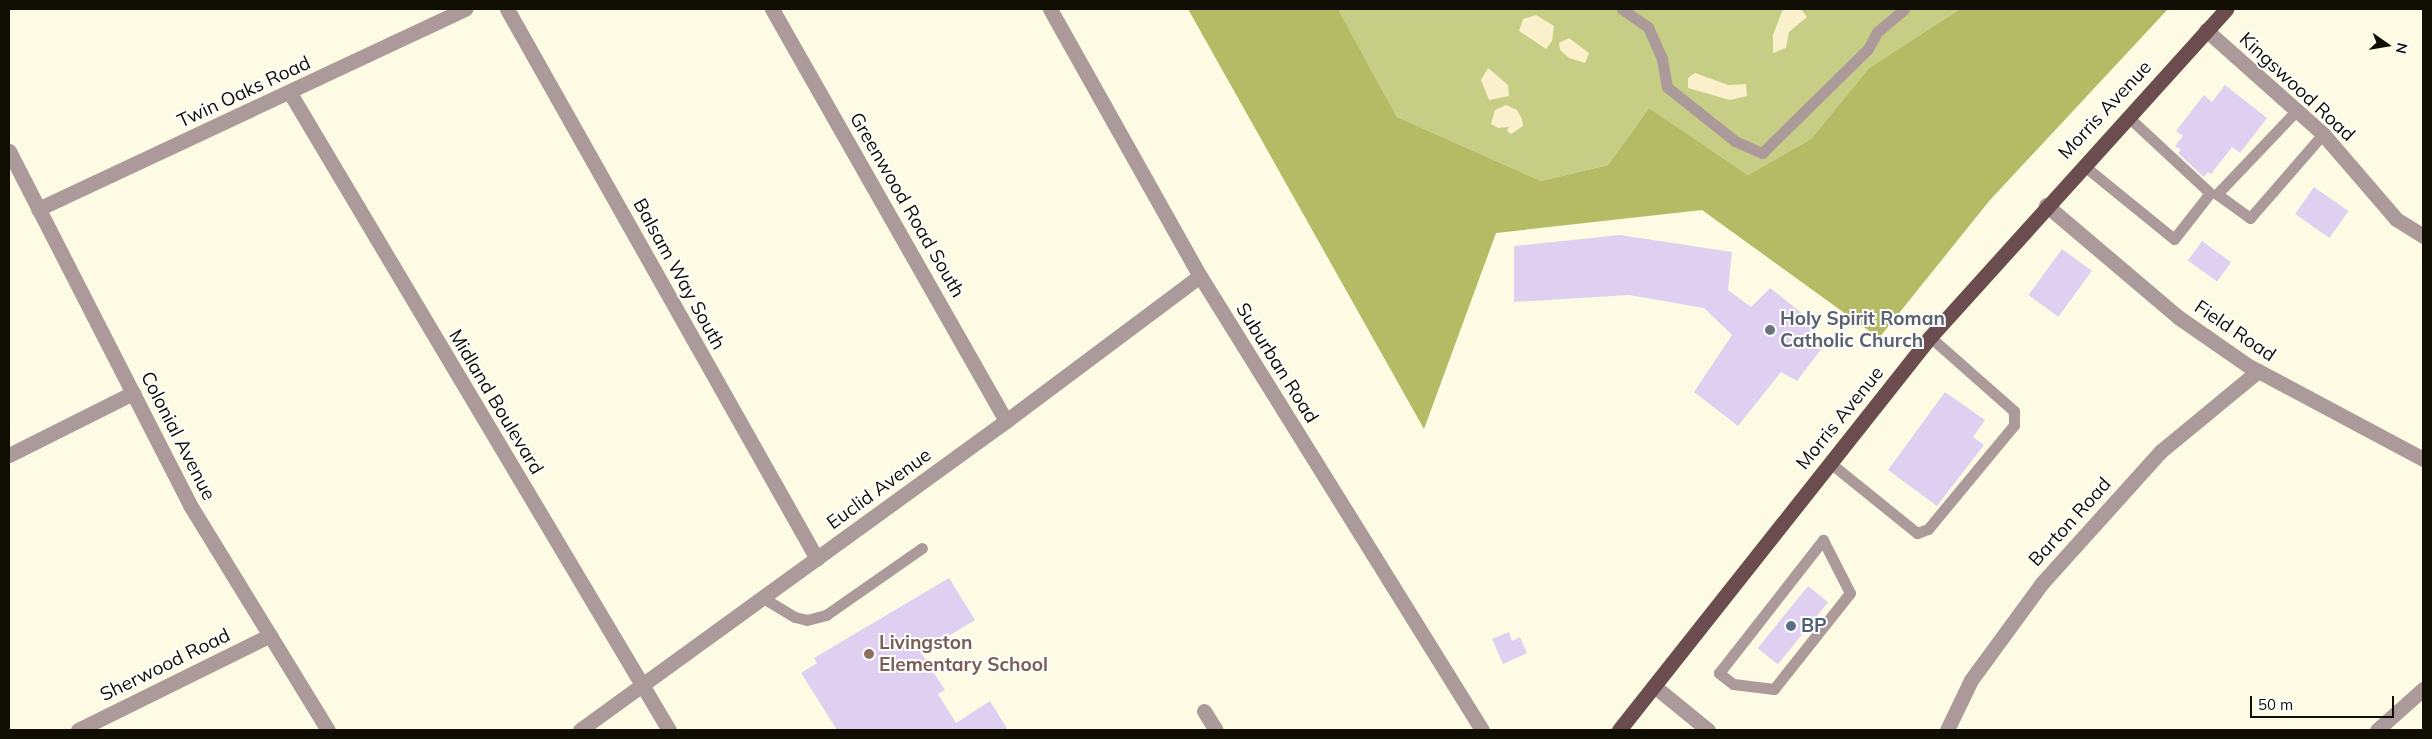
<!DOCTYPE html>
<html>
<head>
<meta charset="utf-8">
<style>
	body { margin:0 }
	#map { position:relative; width:2432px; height:739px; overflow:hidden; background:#fefbe5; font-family:Mulish,sans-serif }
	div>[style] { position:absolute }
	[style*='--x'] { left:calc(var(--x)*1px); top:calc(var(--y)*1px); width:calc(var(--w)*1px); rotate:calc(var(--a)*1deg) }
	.green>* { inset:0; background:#c6cd85 }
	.forest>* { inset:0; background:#b4bb64 }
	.sand>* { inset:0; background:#faf0cb }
	.building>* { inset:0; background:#dfd0f1; transform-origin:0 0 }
	.lane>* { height:11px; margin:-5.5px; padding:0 5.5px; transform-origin:5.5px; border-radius:5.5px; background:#ac9a9b }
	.street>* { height:15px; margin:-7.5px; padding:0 7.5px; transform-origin:7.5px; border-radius:7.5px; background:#ac9a9b }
	.primary>* { height:15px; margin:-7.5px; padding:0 7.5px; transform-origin:7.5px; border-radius:7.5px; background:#6b4d50 }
	.dots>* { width:14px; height:14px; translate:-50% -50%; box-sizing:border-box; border:2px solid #fff; border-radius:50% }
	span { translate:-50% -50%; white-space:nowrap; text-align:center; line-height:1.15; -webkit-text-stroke:4px #fff; paint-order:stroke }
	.street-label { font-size:19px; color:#100d03 }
	.worship-label { font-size:19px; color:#5b616d; font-weight:700 }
	.left { translate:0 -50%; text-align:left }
	.service-label { font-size:19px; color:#4e5e75; font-weight:700 }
	.education-label { font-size:19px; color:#785e54; font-weight:700 }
	.frame { position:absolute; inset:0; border:10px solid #100d03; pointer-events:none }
	.north { position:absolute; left:2362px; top:20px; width:50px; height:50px; -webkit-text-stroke:4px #fff; paint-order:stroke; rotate:103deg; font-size:14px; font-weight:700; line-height:20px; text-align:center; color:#100d03 }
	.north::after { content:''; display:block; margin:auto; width:18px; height:22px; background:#100d03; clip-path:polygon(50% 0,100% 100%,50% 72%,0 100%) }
	.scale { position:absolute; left:2250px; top:696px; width:144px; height:22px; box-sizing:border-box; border:2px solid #100d03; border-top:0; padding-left:6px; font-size:15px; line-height:18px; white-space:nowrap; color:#100d03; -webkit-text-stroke:4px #fff; paint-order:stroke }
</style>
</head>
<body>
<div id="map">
	<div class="green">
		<i style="clip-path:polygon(1338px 9px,1960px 9px,1869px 68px,1811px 139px,1748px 175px,1649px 108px,1608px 165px,1541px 181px,1397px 117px)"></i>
	</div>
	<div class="forest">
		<i style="clip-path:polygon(1188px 9px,1338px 9px,1397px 117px,1541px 181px,1608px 165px,1649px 108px,1748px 175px,1811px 139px,1869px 68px,1960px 9px,2168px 9px,1990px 200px,1879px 338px,1702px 210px,1496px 233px,1424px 429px)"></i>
	</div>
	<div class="sand">
		<i style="clip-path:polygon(1783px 9px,1801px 9px,1807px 17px,1789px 32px,1786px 48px,1773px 53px,1773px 35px)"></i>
		<i style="clip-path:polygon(1536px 15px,1554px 26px,1552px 41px,1546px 49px,1519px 31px,1523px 19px)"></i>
		<i style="clip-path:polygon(1569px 38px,1589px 53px,1585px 63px,1569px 58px,1560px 50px,1559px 43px)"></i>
		<i style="clip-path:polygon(1488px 68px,1508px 85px,1509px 96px,1489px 100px,1481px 80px)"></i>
		<i style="clip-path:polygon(1695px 73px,1728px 85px,1746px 84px,1747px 96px,1730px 100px,1688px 88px,1688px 78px)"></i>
		<i style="clip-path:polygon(1506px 105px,1517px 110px,1522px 119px,1523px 126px,1511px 134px,1507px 131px,1509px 127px,1498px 128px,1491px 124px,1495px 110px)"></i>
	</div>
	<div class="building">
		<i style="clip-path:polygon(2225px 85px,2267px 118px,2240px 153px,2232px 147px,2211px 174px,2208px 172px,2204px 177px,2178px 153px,2181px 150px,2175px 146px,2183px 136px,2176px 131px,2204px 95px,2212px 102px)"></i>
		<i style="left:2314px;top:187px;width:42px;height:33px;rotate:35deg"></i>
		<i style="clip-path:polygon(1620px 235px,1732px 252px,1728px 290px,1751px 307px,1770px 288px,1817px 325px,1807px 337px,1822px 348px,1797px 381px,1781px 372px,1738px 426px,1694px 392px,1732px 335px,1704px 308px,1629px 295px,1514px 302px,1514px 246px)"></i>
		<i style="left:2202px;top:241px;width:36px;height:24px;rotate:36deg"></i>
		<i style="left:2062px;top:249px;width:37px;height:57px;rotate:36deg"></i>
		<i style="clip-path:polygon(1945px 392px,1985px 420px,1973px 437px,1984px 445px,1937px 506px,1888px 470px)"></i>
		<i style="clip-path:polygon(949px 578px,975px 620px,921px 653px,945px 690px,938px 694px,956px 723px,990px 701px,1008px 730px,837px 730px,801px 673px,817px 663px,814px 658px)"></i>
		<i style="left:1808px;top:586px;width:26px;height:80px;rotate:39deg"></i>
		<i style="clip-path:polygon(1509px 632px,1512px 641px,1520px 637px,1527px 653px,1503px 664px,1492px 639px)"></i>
	</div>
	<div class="lane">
		<i style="--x:1622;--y:9;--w:32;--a:35"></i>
		<i style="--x:1648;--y:27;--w:35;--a:66"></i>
		<i style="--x:1662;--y:59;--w:28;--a:80"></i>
		<i style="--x:1667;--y:87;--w:87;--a:38.5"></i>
		<i style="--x:1735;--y:141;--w:30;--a:24"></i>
		<i style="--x:1762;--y:153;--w:148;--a:-44.5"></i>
		<i style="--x:1868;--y:49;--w:19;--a:-62"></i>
		<i style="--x:1877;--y:32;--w:35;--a:-40"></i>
		<i style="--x:2297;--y:110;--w:116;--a:133.6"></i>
		<i style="--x:2217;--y:194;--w:41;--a:36"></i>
		<i style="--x:2250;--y:218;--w:111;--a:-49"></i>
		<i style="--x:2083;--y:165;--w:117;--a:39.1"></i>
		<i style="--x:2174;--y:239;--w:58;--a:-52"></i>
		<i style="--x:2210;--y:193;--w:113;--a:-137.1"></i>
		<i style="--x:1829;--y:462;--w:113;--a:38.9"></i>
		<i style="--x:1917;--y:533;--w:12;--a:-20"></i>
		<i style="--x:1928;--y:529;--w:135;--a:-50.4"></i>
		<i style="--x:2014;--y:425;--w:14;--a:-90"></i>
		<i style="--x:2014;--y:411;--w:112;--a:-138.6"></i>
		<i style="--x:1823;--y:540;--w:59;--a:63"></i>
		<i style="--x:1850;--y:593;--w:122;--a:128.4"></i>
		<i style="--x:1774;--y:689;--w:41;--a:-173"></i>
		<i style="--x:1733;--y:684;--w:18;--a:-142"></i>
		<i style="--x:1719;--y:673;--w:169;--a:-52"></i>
		<i style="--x:763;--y:598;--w:37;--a:31"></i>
		<i style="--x:795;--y:617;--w:12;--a:14"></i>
		<i style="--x:807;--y:620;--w:20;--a:-15"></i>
		<i style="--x:826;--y:615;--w:117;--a:-34.9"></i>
	</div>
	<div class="street">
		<i style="--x:507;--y:9;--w:631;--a:60.59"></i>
		<i style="--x:772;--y:9;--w:474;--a:60.4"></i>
		<i style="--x:1050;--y:9;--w:306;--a:60.7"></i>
		<i style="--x:1200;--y:276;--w:534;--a:58.15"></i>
		<i style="--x:2206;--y:30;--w:157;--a:41.6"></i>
		<i style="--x:2323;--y:134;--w:112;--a:49.3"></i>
		<i style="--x:2396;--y:219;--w:32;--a:32"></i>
		<i style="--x:290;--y:93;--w:741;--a:59.25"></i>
		<i style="--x:9;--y:151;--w:398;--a:62.9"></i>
		<i style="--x:190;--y:505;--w:264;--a:58.5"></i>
		<i style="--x:2046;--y:205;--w:173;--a:40.3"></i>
		<i style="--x:2178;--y:317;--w:84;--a:34.8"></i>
		<i style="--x:2247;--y:365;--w:200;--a:28.1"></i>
		<i style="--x:38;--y:209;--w:472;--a:-25.1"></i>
		<i style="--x:9;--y:455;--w:139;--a:-26.6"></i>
		<i style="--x:1654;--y:686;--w:70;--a:39.2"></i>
		<i style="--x:1204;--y:711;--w:22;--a:58"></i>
		<i style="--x:78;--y:730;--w:214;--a:-26.3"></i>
		<i style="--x:580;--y:730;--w:526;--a:-35.96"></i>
		<i style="--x:1006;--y:421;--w:242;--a:-36.8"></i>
		<i style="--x:1947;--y:730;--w:55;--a:-64.4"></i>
		<i style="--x:1971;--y:680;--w:120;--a:-53.8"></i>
		<i style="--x:2042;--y:583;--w:178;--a:-48"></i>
		<i style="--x:2161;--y:451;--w:126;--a:-39.5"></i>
		<i style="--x:2377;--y:730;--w:62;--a:-41.7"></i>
	</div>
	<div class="primary">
		<i style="--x:1619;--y:730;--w:501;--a:-51.64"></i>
		<i style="--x:1930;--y:337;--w:442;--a:-47.9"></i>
	</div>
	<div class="dots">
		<i style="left:1770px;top:330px;background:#6b7280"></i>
		<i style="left:1791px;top:626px;background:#5c6f8a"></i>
		<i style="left:869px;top:654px;background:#8d6e63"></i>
	</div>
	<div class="street-label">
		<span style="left:2297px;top:87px;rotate:43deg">Kingswood Road</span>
		<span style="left:244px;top:92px;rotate:-25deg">Twin Oaks Road</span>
		<span style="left:2105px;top:110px;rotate:-47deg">Morris Avenue</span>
		<span style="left:907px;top:205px;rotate:60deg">Greenwood Road South</span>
		<span style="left:679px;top:274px;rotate:61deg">Balsam Way South</span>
		<span style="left:2235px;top:331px;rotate:34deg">Field Road</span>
		<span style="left:1277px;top:363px;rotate:58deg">Suburban Road</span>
		<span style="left:496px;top:402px;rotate:59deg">Midland Boulevard</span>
		<span style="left:1840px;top:418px;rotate:-51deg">Morris Avenue</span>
		<span style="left:178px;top:436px;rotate:63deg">Colonial Avenue</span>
		<span style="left:879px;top:489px;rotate:-36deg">Euclid Avenue</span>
		<span style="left:2070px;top:522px;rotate:-48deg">Barton Road</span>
		<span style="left:165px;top:665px;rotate:-26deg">Sherwood Road</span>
	</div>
	<div class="worship-label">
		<span class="left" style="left:1780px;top:330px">Holy Spirit Roman<br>Catholic Church</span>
	</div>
	<div class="service-label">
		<span class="left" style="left:1801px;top:626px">BP</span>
	</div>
	<div class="education-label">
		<span class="left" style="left:879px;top:654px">Livingston<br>Elementary School</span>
	</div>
	<div class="frame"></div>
	<div class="north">N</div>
	<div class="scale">50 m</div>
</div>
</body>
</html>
